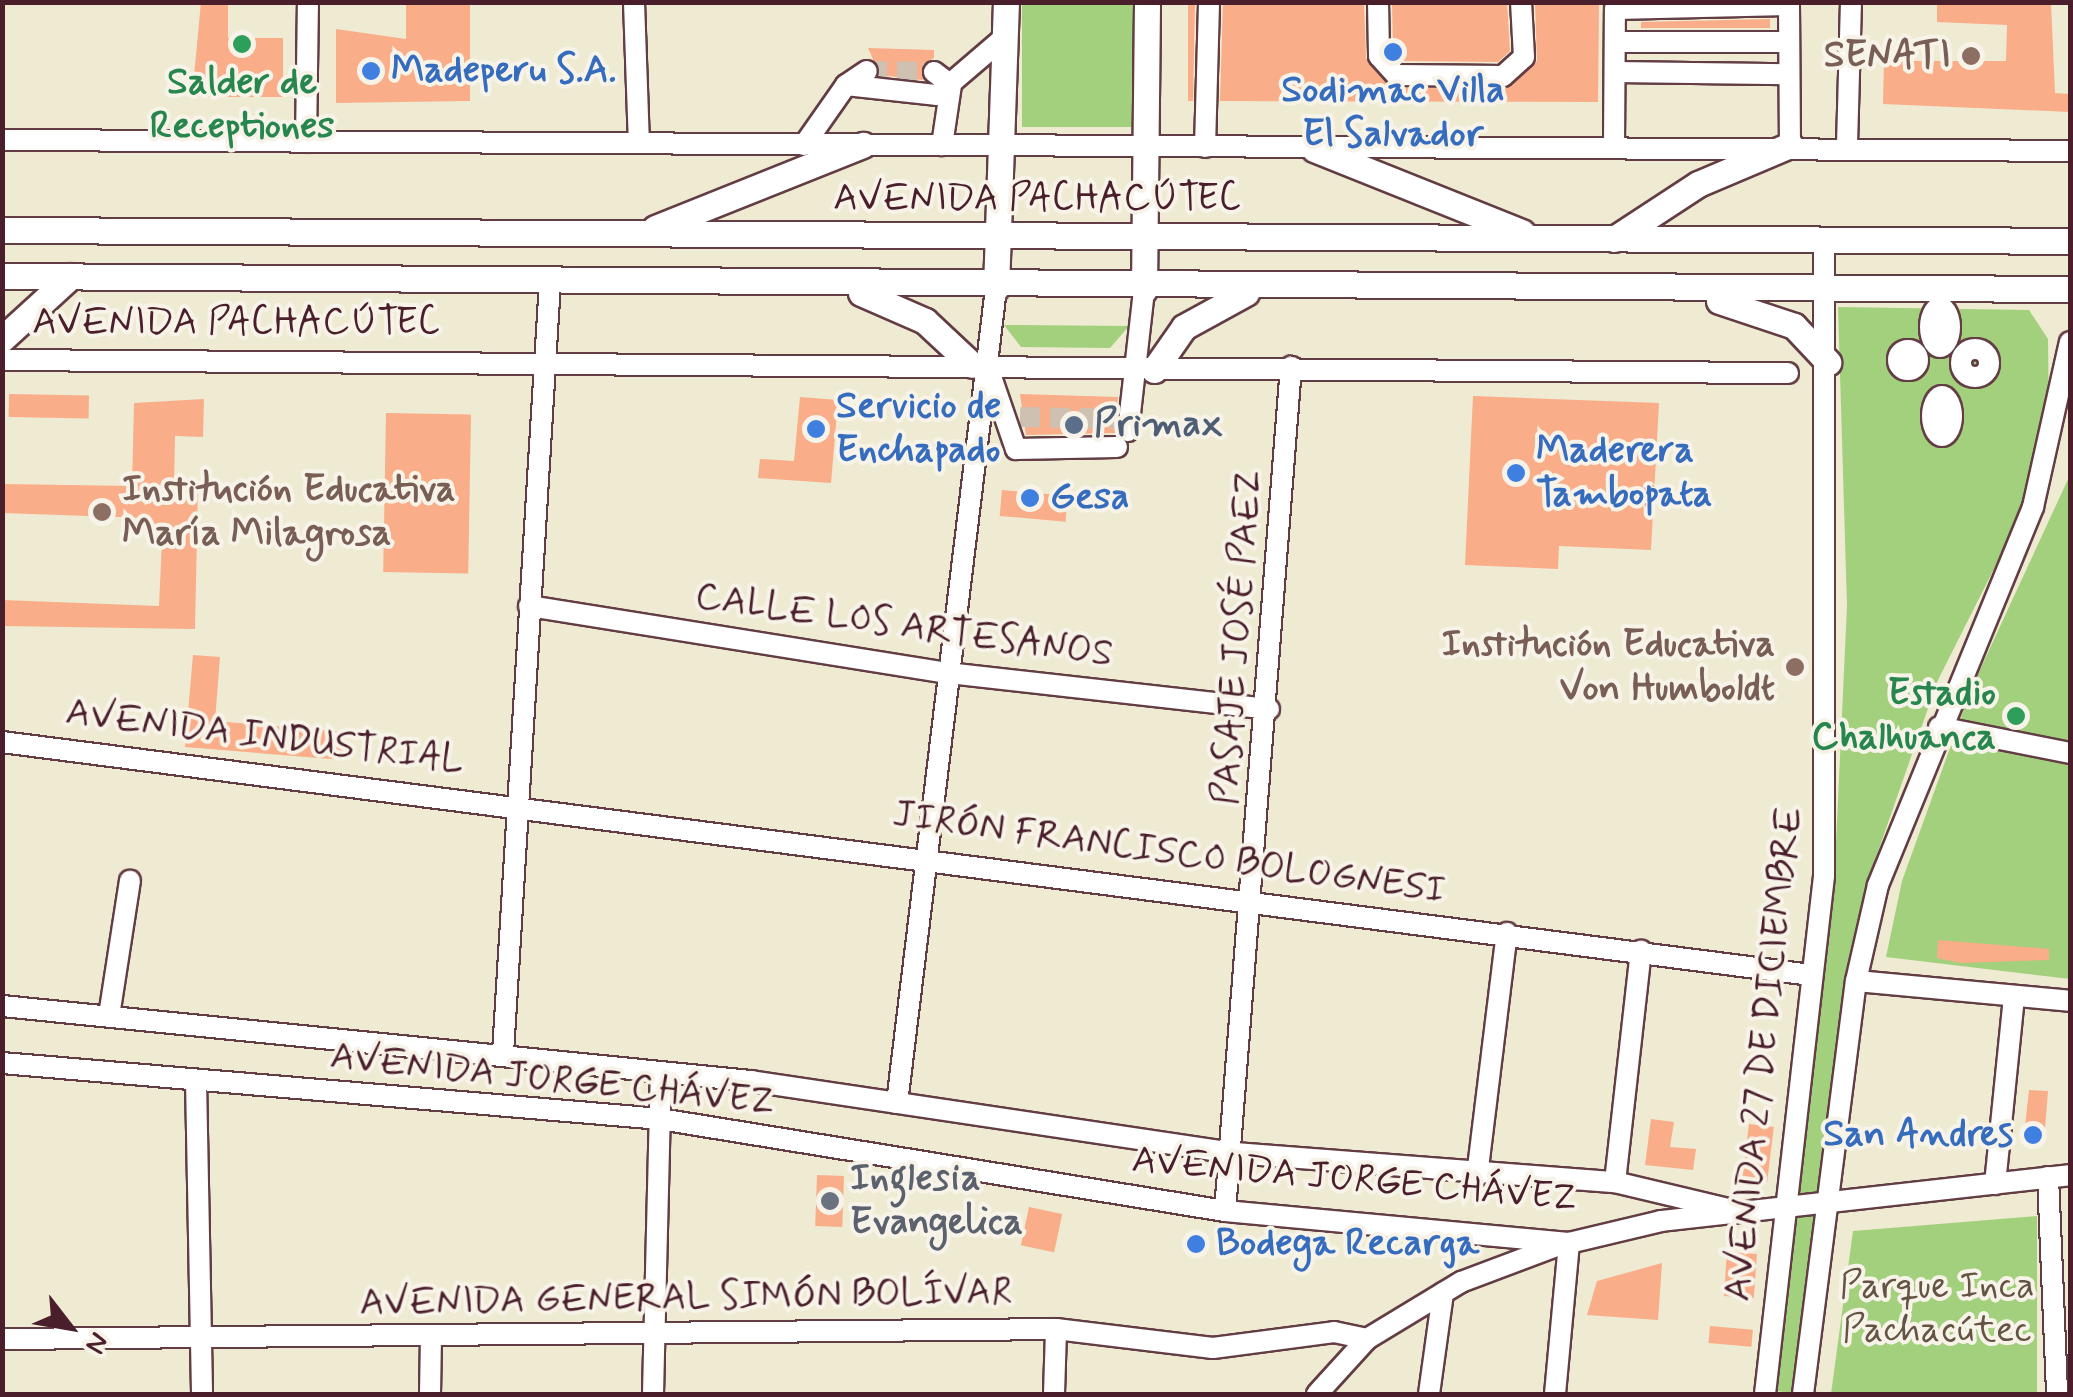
<!DOCTYPE html>
<html>
<head>
<meta charset="utf-8">
<style>
	body { margin:0 }
	#map { position:relative; width:2073px; height:1397px; overflow:hidden; background:#efead2; font-family:Mynerve,sans-serif }
	div>[style] { position:absolute }
	[style*='--x'] { left:calc(var(--x)*1px); top:calc(var(--y)*1px); width:calc(var(--w)*1px); rotate:calc(var(--a)*1deg) }
	.green>* { inset:0; background:#a2d07d; transform-origin:0 0 }
	.building>* { inset:0; background:#f9ad88; transform-origin:0 0 }
	.minor-tunnel>* { height:20px; margin-top:-10px; transform-origin:0; background:repeating-linear-gradient(90deg,#cec1b1 0 20px,transparent 0 30px) }
	.roads { filter:drop-shadow(2px 0 #633d44) drop-shadow(-2px 0 #633d44) drop-shadow(0 2px #633d44) drop-shadow(0 -2px #633d44) }
	.minor>* { height:20px; margin:-10px; padding:0 10px; transform-origin:10px; border-radius:10px; background:#fff }
	.minor>.ring { margin:-10px; padding:0; box-sizing:content-box; background:none; border:20px solid #fff; border-radius:50% }
	.major>* { height:25px; margin:-12.5px; padding:0 12.5px; transform-origin:12.5px; border-radius:12.5px; background:#fff }
	.dots>* { width:28px; height:28px; translate:-50% -50%; box-sizing:border-box; border:5px solid #f7f3e8; border-radius:50% }
	span { translate:-50% -50%; white-space:nowrap; text-align:center; line-height:1.15; -webkit-text-stroke:8px #f7f3e8; paint-order:stroke }
	.education-label { font-size:38px; color:#785e54; font-weight:700 }
	.right { translate:-100% -50%; text-align:right }
	.left { translate:0 -50%; text-align:left }
	.shop-label { font-size:38px; color:#366cbe; font-weight:700 }
	.leisure-label { font-size:38px; color:#27864d; font-weight:700 }
	.street-label { font-size:38px; color:#4a1f2b }
	.service-label { font-size:38px; color:#4e5e75; font-weight:700 }
	.worship-label { font-size:38px; color:#5b616d; font-weight:700 }
	.park-label { font-size:38px; color:#645444 }
	.frame { position:absolute; inset:0; border:5px solid #4a1f2b; pointer-events:none }
	.north { position:absolute; left:20px; top:1277px; width:100px; height:100px; -webkit-text-stroke:8px #f7f3e8; paint-order:stroke; rotate:121deg; font-size:28px; font-weight:700; line-height:40px; text-align:center; color:#4a1f2b }
	.north::after { content:''; display:block; margin:auto; width:35px; height:45px; background:#4a1f2b; clip-path:polygon(50% 0,100% 100%,50% 72%,0 100%) }
</style>
</head>
<body>
<div id="map">
	<div class="green">
		<i style="left:1022px;top:3px;width:112px;height:124px"></i>
		<i style="clip-path:polygon(1838px 307px,2029px 310px,2048px 339px,2049px 416px,2019px 519px,1938px 680px,1869px 877px,1823px 1198px,1791px 1200px,1835px 865px,1847px 606px)"></i>
		<i style="clip-path:polygon(1004px 325px,1129px 326px,1110px 348px,1021px 347px)"></i>
		<i style="clip-path:polygon(2070px 475px,2070px 979px,1886px 957px,1902px 881px,1972px 687px)"></i>
		<i style="left:1819px;top:1212px;width:183px;height:28px;rotate:97deg"></i>
		<i style="clip-path:polygon(2037px 1216px,2037px 1394px,1831px 1394px,1853px 1231px)"></i>
	</div>
	<div class="building">
		<i style="clip-path:polygon(201px 2px,228px 2px,228px 38px,283px 38px,283px 97px,192px 97px)"></i>
		<i style="clip-path:polygon(406px 2px,470px 2px,470px 101px,336px 103px,336px 29px,406px 39px)"></i>
		<i style="clip-path:polygon(1188px 2px,1195px 2px,1193px 101px,1188px 101px)"></i>
		<i style="clip-path:polygon(1223px 2px,1364px 2px,1366px 58px,1390px 87px,1503px 90px,1537px 61px,1535px 2px,1599px 2px,1598px 102px,1220px 101px)"></i>
		<i style="clip-path:polygon(1392px 2px,1507px 2px,1510px 51px,1498px 62px,1402px 61px,1393px 51px)"></i>
		<i style="clip-path:polygon(2007px 2px,2051px 2px,2055px 93px,2070px 94px,2070px 112px,1883px 104px,1884px 61px,2006px 61px,2007px 25px,1937px 22px,1937px 5px)"></i>
		<i style="clip-path:polygon(1770px 19px,1770px 28px,1641px 28px,1641px 22px)"></i>
		<i style="clip-path:polygon(868px 48px,934px 50px,934px 58px,923px 64px,923px 80px,880px 75px)"></i>
		<i style="left:9px;top:394px;width:80px;height:23px;rotate:1deg"></i>
		<i style="clip-path:polygon(1020px 394px,1118px 397px,1115px 433px,1026px 435px)"></i>
		<i style="clip-path:polygon(1473px 396px,1659px 403px,1651px 550px,1559px 546px,1558px 569px,1465px 565px)"></i>
		<i style="clip-path:polygon(800px 397px,838px 400px,831px 483px,758px 478px,760px 459px,794px 461px)"></i>
		<i style="clip-path:polygon(204px 399px,203px 437px,175px 436px,174px 486px,198px 487px,195px 629px,2px 626px,2px 600px,159px 606px,162px 540px,146px 539px,147px 518px,2px 513px,2px 484px,132px 486px,134px 403px)"></i>
		<i style="left:386px;top:413px;width:85px;height:159px;rotate:1deg"></i>
		<i style="left:1002px;top:490px;width:66px;height:26px;rotate:5deg"></i>
		<i style="clip-path:polygon(193px 655px,220px 657px,215px 721px,345px 732px,343px 760px,185px 747px)"></i>
		<i style="clip-path:polygon(1938px 940px,2049px 949px,2049px 960px,1961px 963px,1937px 958px)"></i>
		<i style="clip-path:polygon(2029px 1090px,2048px 1091px,2044px 1141px,2023px 1145px)"></i>
		<i style="clip-path:polygon(1651px 1119px,1674px 1122px,1670px 1147px,1696px 1149px,1693px 1170px,1645px 1165px)"></i>
		<i style="left:1749px;top:1124px;width:25px;height:55px;rotate:7deg"></i>
		<i style="left:817px;top:1175px;width:27px;height:51px;rotate:2deg"></i>
		<i style="left:1029px;top:1207px;width:34px;height:39px;rotate:12deg"></i>
		<i style="left:1727px;top:1252px;width:30px;height:44px;rotate:4deg"></i>
		<i style="clip-path:polygon(1662px 1263px,1658px 1320px,1587px 1315px,1597px 1281px)"></i>
		<i style="left:1710px;top:1326px;width:43px;height:17px;rotate:5deg"></i>
	</div>
	<div class="minor-tunnel">
		<i style="--x:867;--y:71;--w:67;--a:0.9"></i>
		<i style="--x:1020;--y:417;--w:108;--a:1.1"></i>
	</div>
	<div class="roads">
		<div class="minor">
			<i style="--x:634;--y:2;--w:140;--a:88"></i>
			<i style="--x:1378;--y:2;--w:54;--a:88.9"></i>
			<i style="--x:1379;--y:56;--w:25;--a:48"></i>
			<i style="--x:1396;--y:75;--w:107;--a:0.5"></i>
			<i style="--x:1503;--y:76;--w:28;--a:-42"></i>
			<i style="--x:1524;--y:57;--w:55;--a:-93.1"></i>
			<i style="--x:1615;--y:42;--w:174;--a:0"></i>
			<i style="--x:934;--y:72;--w:21;--a:37"></i>
			<i style="--x:951;--y:85;--w:61;--a:98.5"></i>
			<i style="--x:1615;--y:72;--w:174;--a:0.7"></i>
			<i style="--x:846;--y:85;--w:92;--a:6.3"></i>
			<i style="--x:937;--y:95;--w:89;--a:-40.5"></i>
			<i style="--x:2;--y:140;--w:2068;--a:0.3"></i>
			<i style="--x:306;--y:142;--w:140;--a:-89.2"></i>
			<i style="--x:1614;--y:144;--w:135;--a:-89.6"></i>
			<i style="--x:1615;--y:9;--w:174;--a:-1.3"></i>
			<i style="--x:1789;--y:5;--w:140;--a:89.6"></i>
			<i style="--x:804;--y:145;--w:73;--a:-55"></i>
			<i style="--x:846;--y:85;--w:25;--a:-34"></i>
			<i style="--x:1847;--y:145;--w:143;--a:-88.4"></i>
			<i style="--x:1205;--y:147;--w:145;--a:-88.4"></i>
			<i class="ring" style="left:1930px;top:307px;width:-6px;height:-6px"></i>
			<i class="ring" style="left:1961px;top:349px;width:8px;height:8px"></i>
			<i class="ring" style="left:1898px;top:350px;width:0;height:0"></i>
			<i style="--x:2;--y:360;--w:1786;--a:0.42"></i>
			<i style="--x:987;--y:365;--w:89;--a:71"></i>
			<i style="--x:1016;--y:449;--w:101;--a:-1.1"></i>
			<i class="ring" style="left:1932px;top:396px;width:-4px;height:-4px"></i>
			<i style="--x:1128;--y:431;--w:142;--a:-83.5"></i>
			<i style="--x:529;--y:606;--w:424;--a:9.1"></i>
			<i style="--x:948;--y:673;--w:323;--a:6.4"></i>
			<i style="--x:1939;--y:727;--w:134;--a:11.2"></i>
			<i style="--x:2;--y:742;--w:1823;--a:7.34"></i>
			<i style="--x:1856;--y:981;--w:215;--a:5.3"></i>
			<i style="--x:2;--y:1006;--w:753;--a:5.72"></i>
			<i style="--x:751;--y:1081;--w:489;--a:8.5"></i>
			<i style="--x:1235;--y:1153;--w:381;--a:4.4"></i>
			<i style="--x:1615;--y:1182;--w:116;--a:13.4"></i>
			<i style="--x:109;--y:1016;--w:137;--a:-81.2"></i>
			<i style="--x:503;--y:1053;--w:771;--a:-86.51"></i>
			<i style="--x:2;--y:1063;--w:660;--a:4.86"></i>
			<i style="--x:660;--y:1119;--w:572;--a:9.25"></i>
			<i style="--x:1225;--y:1211;--w:345;--a:5.3"></i>
			<i style="--x:1569;--y:1243;--w:95;--a:-13.4"></i>
			<i style="--x:1661;--y:1221;--w:412;--a:-6.4"></i>
			<i style="--x:196;--y:1080;--w:314;--a:88.9"></i>
			<i style="--x:897;--y:1103;--w:821;--a:-83.07"></i>
			<i style="--x:1477;--y:1176;--w:245;--a:-83"></i>
			<i style="--x:2048;--y:1177;--w:217;--a:87.6"></i>
			<i style="--x:1615;--y:1182;--w:233;--a:-83.6"></i>
			<i style="--x:1995;--y:1184;--w:189;--a:-84.2"></i>
			<i style="--x:1225;--y:1211;--w:847;--a:-85.53"></i>
			<i style="--x:2;--y:1339;--w:1054;--a:-0.54"></i>
			<i style="--x:1056;--y:1329;--w:158;--a:6.9"></i>
			<i style="--x:1213;--y:1348;--w:122;--a:-7.5"></i>
			<i style="--x:1334;--y:1332;--w:34;--a:12"></i>
			<i style="--x:430;--y:1394;--w:57;--a:-89"></i>
			<i style="--x:653;--y:1394;--w:321;--a:-88.6"></i>
			<i style="--x:1054;--y:1394;--w:65;--a:-88.2"></i>
			<i style="--x:1317;--y:1394;--w:74;--a:-47.7"></i>
			<i style="--x:1367;--y:1339;--w:110;--a:-31.2"></i>
			<i style="--x:1461;--y:1282;--w:103;--a:-20.6"></i>
			<i style="--x:1429;--y:1394;--w:102;--a:-82.1"></i>
			<i style="--x:1555;--y:1394;--w:152;--a:-84.7"></i>
			<i style="--x:1765;--y:1394;--w:521;--a:-83.5"></i>
			<i style="--x:1824;--y:876;--w:637;--a:-90"></i>
			<i style="--x:1803;--y:1394;--w:416;--a:-82.7"></i>
			<i style="--x:1856;--y:981;--w:98;--a:-77.1"></i>
			<i style="--x:1878;--y:885;--w:409;--a:-67.7"></i>
			<i style="--x:2033;--y:507;--w:169;--a:-77.4"></i>
		</div>
		<div class="major">
			<i style="--x:1314;--y:149;--w:224;--a:21.8"></i>
			<i style="--x:655;--y:228;--w:224;--a:-21.8"></i>
			<i style="--x:2;--y:230;--w:2068;--a:0.3"></i>
			<i style="--x:1614;--y:239;--w:100;--a:-33.2"></i>
			<i style="--x:1698;--y:184;--w:100;--a:-23"></i>
			<i style="--x:2;--y:276;--w:2068;--a:0.36"></i>
			<i style="--x:996;--y:288;--w:286;--a:-88"></i>
			<i style="--x:1144;--y:290;--w:288;--a:-89.4"></i>
			<i style="--x:861;--y:293;--w:70;--a:23.6"></i>
			<i style="--x:925;--y:321;--w:64;--a:43.1"></i>
			<i style="--x:1719;--y:301;--w:79;--a:18.4"></i>
			<i style="--x:1794;--y:326;--w:50;--a:46.6"></i>
			<i style="--x:2;--y:339;--w:93;--a:-42.4"></i>
			<i style="--x:1154;--y:370;--w:52;--a:-55.1"></i>
			<i style="--x:1184;--y:327;--w:71;--a:-28.7"></i>
		</div>
	</div>
	<div class="dots">
		<i style="left:242px;top:44px;background:#2e9e5b"></i>
		<i style="left:1393px;top:52px;background:#3f7fe0"></i>
		<i style="left:1971px;top:56px;background:#8d6e63"></i>
		<i style="left:371px;top:71px;background:#3f7fe0"></i>
		<i style="left:1074px;top:425px;background:#5c6f8a"></i>
		<i style="left:816px;top:429px;background:#3f7fe0"></i>
		<i style="left:1516px;top:473px;background:#3f7fe0"></i>
		<i style="left:1030px;top:498px;background:#3f7fe0"></i>
		<i style="left:102px;top:512px;background:#8d6e63"></i>
		<i style="left:1795px;top:667px;background:#8d6e63"></i>
		<i style="left:2016px;top:716px;background:#2e9e5b"></i>
		<i style="left:2033px;top:1135px;background:#3f7fe0"></i>
		<i style="left:830px;top:1201px;background:#6b7280"></i>
		<i style="left:1196px;top:1244px;background:#3f7fe0"></i>
	</div>
	<div class="education-label">
		<span class="right" style="left:1951px;top:56px">SENATI</span>
		<span class="left" style="left:122px;top:512px">Institución Educativa<br>María Milagrosa</span>
		<span class="right" style="left:1775px;top:667px">Institución Educativa<br>Von Humboldt</span>
	</div>
	<div class="shop-label">
		<span class="left" style="left:391px;top:71px">Madeperu S.A.</span>
		<span style="left:1393px;top:113px">Sodimac Villa<br>El Salvador</span>
		<span class="left" style="left:836px;top:429px">Servicio de<br>Enchapado</span>
		<span class="left" style="left:1536px;top:473px">Maderera<br>Tambopata</span>
		<span class="left" style="left:1050px;top:498px">Gesa</span>
		<span class="right" style="left:2013px;top:1135px">San Andres</span>
		<span class="left" style="left:1216px;top:1244px">Bodega Recarga</span>
	</div>
	<div class="leisure-label">
		<span style="left:242px;top:105px">Salder de<br>Receptiones</span>
		<span class="right" style="left:1996px;top:716px">Estadio<br>Chalhuanca</span>
	</div>
	<div class="street-label">
		<span style="left:1037px;top:199px">AVENIDA PACHACÚTEC</span>
		<span style="left:236px;top:323px">AVENIDA PACHACÚTEC</span>
		<span style="left:904px;top:626px;rotate:8deg">CALLE LOS ARTESANOS</span>
		<span style="left:1238px;top:638px;rotate:-86deg">PASAJE JOSÉ PAEZ</span>
		<span style="left:265px;top:737px;rotate:7deg">AVENIDA INDUSTRIAL</span>
		<span style="left:1169px;top:853px;rotate:8deg">JIRÓN FRANCISCO BOLOGNESI</span>
		<span style="left:1764px;top:1054px;rotate:-84deg">AVENIDA 27 DE DICIEMBRE</span>
		<span style="left:552px;top:1080px;rotate:6deg">AVENIDA JORGE CHÁVEZ</span>
		<span style="left:1354px;top:1180px;rotate:5deg">AVENIDA JORGE CHÁVEZ</span>
		<span style="left:686px;top:1298px;rotate:-1deg">AVENIDA GENERAL SIMÓN BOLÍVAR</span>
	</div>
	<div class="service-label">
		<span class="left" style="left:1094px;top:425px">Primax</span>
	</div>
	<div class="worship-label">
		<span class="left" style="left:850px;top:1201px">Inglesia<br>Evangelica</span>
	</div>
	<div class="park-label">
		<span style="left:1937px;top:1309px">Parque Inca<br>Pachacútec</span>
	</div>
	<div class="frame"></div>
	<div class="north">N</div>
</div>
</body>
</html>
